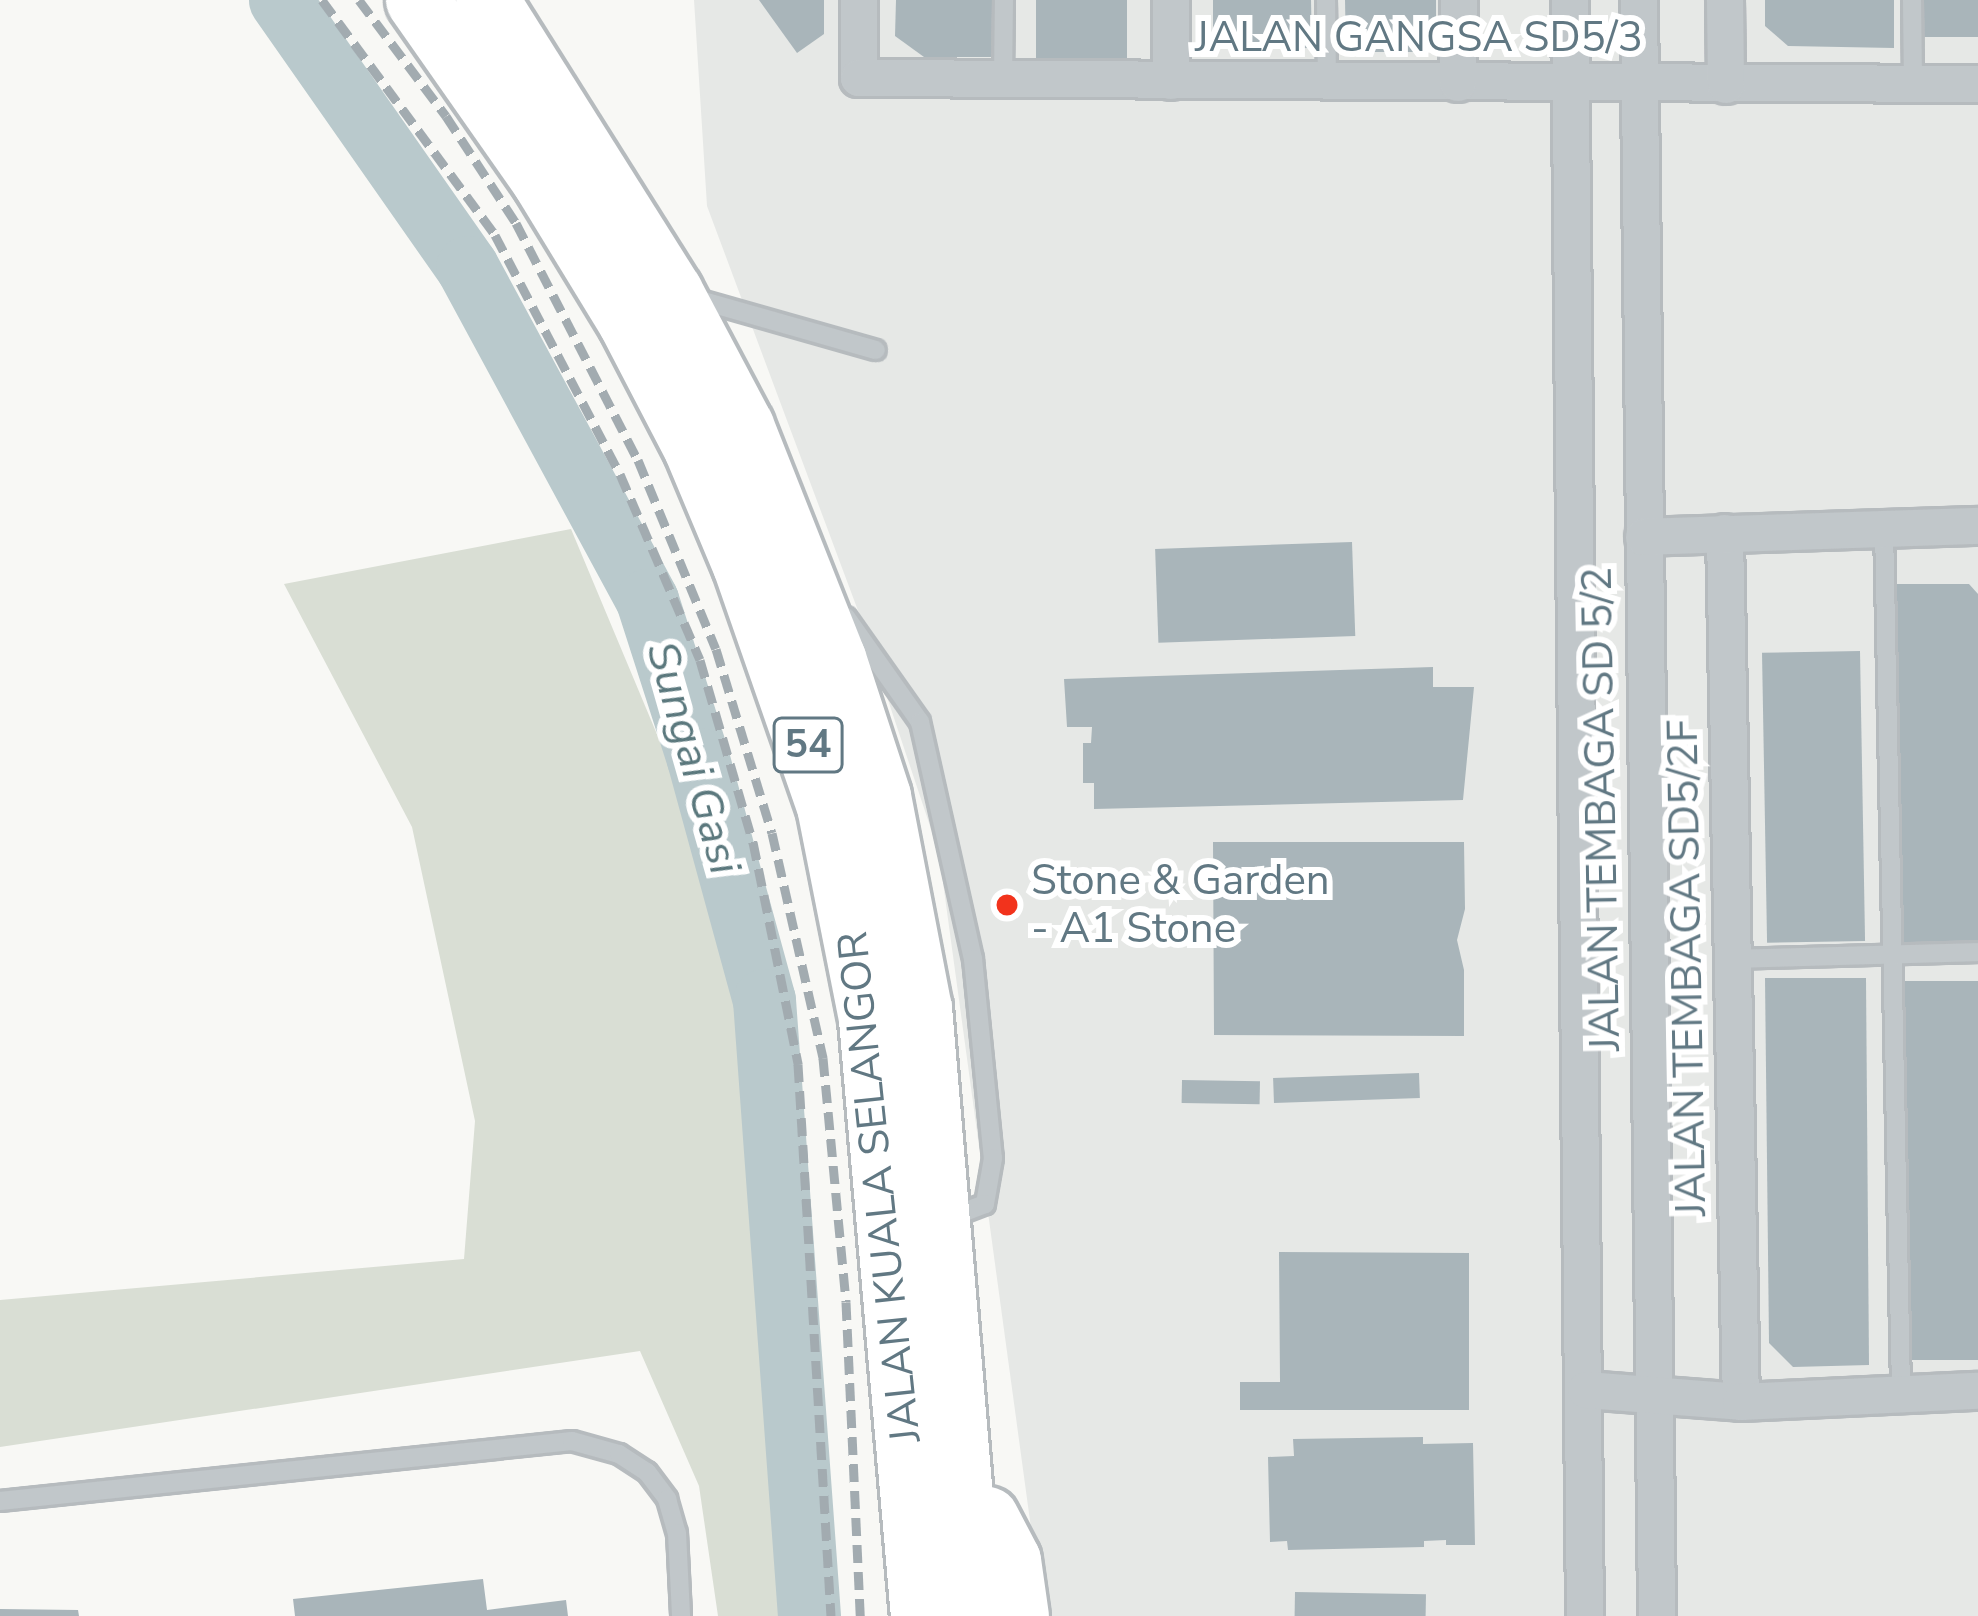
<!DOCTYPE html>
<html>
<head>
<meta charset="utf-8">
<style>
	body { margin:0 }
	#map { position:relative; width:1978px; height:1616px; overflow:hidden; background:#f8f8f5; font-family:"Nunito Sans",sans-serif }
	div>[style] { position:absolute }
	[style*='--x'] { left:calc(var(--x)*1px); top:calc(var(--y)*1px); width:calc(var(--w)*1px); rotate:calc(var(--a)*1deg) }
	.built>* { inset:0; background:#e6e8e6 }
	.green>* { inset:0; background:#d9ded4 }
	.river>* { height:63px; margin:-31.5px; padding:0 31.5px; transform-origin:31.5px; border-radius:31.5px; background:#b9c9cc }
	.building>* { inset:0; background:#a9b5ba; transform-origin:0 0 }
	.roads { filter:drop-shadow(3px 0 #b6bbbe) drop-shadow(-3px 0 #b6bbbe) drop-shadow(0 3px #b6bbbe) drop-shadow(0 -3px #b6bbbe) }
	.service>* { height:18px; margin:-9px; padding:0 9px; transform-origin:9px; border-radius:9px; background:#c1c7ca }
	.minor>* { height:36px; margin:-18px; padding:0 18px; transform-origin:18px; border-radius:18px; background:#c1c7ca }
	.trunk>* { height:63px; margin:-31.5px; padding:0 31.5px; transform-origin:31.5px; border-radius:31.5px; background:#fff }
	.rail>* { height:9px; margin-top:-4.5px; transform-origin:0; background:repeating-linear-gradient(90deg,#a2abb0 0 18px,transparent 0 27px) }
	.dots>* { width:33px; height:33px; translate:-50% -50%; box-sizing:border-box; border:6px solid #fff; border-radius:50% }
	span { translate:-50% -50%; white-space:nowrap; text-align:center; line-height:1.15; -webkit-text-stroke:12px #fff; paint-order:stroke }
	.shield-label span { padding:3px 9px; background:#fff; border:3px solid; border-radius:9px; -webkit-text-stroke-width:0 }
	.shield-label { font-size:39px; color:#617883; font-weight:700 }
	.street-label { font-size:42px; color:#617883 }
	.poi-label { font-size:42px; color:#617883 }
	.left { translate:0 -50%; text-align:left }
	.water-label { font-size:45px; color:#5b787d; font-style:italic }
</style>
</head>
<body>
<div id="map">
	<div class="built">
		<i style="clip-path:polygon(694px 0,1978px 0,1978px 1616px,1043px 1616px,939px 853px,860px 616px,707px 206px)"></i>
	</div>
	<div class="green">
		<i style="clip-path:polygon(571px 529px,713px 868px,744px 1026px,785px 1616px,718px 1616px,699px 1486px,640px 1351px,0 1447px,0 1300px,464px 1259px,475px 1121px,412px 827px,284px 584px)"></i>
	</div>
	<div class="river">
		<i style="--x:280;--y:0;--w:326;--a:55"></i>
		<i style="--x:467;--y:267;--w:379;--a:61.6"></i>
		<i style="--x:647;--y:600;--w:167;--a:72.2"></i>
		<i style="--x:698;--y:759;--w:250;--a:74.7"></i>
		<i style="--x:764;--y:1000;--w:618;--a:85.82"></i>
	</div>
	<div class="building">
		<i style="clip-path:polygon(759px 0,824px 0,824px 34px,797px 53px)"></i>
		<i style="clip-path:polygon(896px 0,994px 0,994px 57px,924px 57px,895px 36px)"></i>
		<i style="left:1036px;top:0;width:91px;height:58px"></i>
		<i style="clip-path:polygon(1213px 0,1311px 0,1312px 48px,1226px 49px,1213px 36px)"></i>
		<i style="clip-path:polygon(1345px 0,1436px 0,1436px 31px,1416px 52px,1346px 52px)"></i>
		<i style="clip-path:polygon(1765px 0,1894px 0,1894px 48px,1788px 46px,1765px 26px)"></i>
		<i style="left:1922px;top:0;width:56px;height:37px"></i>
		<i style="left:1352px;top:542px;width:94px;height:197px;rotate:88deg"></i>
		<i style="clip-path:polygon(1893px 584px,1969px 584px,1978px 594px,1978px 943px,1897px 944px)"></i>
		<i style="left:1860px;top:651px;width:290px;height:98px;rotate:89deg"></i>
		<i style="clip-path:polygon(1433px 667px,1433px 687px,1474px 687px,1463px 800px,1094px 809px,1094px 783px,1083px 783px,1083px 743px,1091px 743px,1092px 727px,1067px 727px,1064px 679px)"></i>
		<i style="clip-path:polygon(1213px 842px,1464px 842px,1465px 909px,1457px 940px,1464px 970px,1464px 1036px,1214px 1035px)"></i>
		<i style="clip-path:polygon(1765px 978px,1866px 978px,1869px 1365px,1793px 1367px,1769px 1343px)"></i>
		<i style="left:1978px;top:981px;width:379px;height:83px;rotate:90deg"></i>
		<i style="left:1419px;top:1073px;width:25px;height:146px;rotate:88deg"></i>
		<i style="left:1182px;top:1080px;width:78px;height:23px;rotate:1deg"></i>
		<i style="clip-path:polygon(1279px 1252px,1469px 1253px,1469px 1410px,1240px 1410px,1240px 1382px,1280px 1382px)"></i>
		<i style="clip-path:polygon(1423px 1437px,1423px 1444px,1473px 1443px,1475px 1545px,1446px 1545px,1446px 1540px,1424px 1541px,1424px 1547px,1288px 1550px,1287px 1541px,1270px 1542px,1268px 1457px,1294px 1456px,1293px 1439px)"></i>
		<i style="clip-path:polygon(483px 1579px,487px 1610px,566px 1600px,568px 1616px,295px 1616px,293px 1599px)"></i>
		<i style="left:1295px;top:1592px;width:131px;height:24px;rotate:1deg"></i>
		<i style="clip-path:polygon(0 1609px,78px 1610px,79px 1616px,0 1616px)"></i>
	</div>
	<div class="roads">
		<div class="service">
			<i style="--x:1326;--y:0;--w:82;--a:89.3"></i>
			<i style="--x:1912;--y:0;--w:84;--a:89.3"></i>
			<i style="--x:1003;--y:79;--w:79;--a:-89.3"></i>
			<i style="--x:693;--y:298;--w:190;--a:15.9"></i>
			<i style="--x:1884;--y:527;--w:864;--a:88.87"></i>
			<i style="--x:846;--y:617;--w:128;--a:54.8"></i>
			<i style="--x:920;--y:722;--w:243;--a:77.4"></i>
			<i style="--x:973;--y:959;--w:200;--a:84.3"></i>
			<i style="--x:993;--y:1158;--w:47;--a:99.9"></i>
			<i style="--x:985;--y:1204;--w:39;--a:159"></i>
			<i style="--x:1732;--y:959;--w:246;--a:-1.6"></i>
			<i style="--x:0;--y:1501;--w:575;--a:-5.99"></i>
			<i style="--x:572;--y:1441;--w:49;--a:15.5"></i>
			<i style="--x:619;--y:1454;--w:33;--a:33"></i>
			<i style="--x:647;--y:1472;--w:34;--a:53"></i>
			<i style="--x:667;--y:1499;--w:35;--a:74"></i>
			<i style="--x:677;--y:1533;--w:83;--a:87.2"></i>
		</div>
		<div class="minor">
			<i style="--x:859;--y:0;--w:78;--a:90"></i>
			<i style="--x:859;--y:78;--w:1119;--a:0.31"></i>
			<i style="--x:1171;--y:0;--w:81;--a:90"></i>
			<i style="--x:1570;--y:0;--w:1616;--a:89.47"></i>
			<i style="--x:1639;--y:0;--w:1616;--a:89.36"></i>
			<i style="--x:1725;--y:0;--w:85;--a:89.3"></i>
			<i style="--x:1458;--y:83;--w:83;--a:-89.3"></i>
			<i style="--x:1725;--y:533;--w:869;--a:88.95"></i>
			<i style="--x:1644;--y:537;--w:334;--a:-1.9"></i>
			<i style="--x:1586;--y:1390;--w:155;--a:4.4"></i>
			<i style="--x:1741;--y:1402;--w:237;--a:-2.7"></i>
		</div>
		<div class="trunk">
			<i style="--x:417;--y:0;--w:220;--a:55"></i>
			<i style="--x:543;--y:180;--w:165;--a:58.6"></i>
			<i style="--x:629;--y:321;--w:143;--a:62.5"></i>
			<i style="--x:695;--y:448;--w:127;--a:67.3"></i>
			<i style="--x:744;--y:565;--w:255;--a:70.8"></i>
			<i style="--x:828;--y:806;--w:217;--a:78.8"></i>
			<i style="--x:870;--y:1019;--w:599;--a:85.02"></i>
			<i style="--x:487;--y:0;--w:345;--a:57.8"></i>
			<i style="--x:671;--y:292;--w:152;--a:62.1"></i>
			<i style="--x:742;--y:426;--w:250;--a:68.4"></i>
			<i style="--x:834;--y:658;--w:145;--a:71.9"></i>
			<i style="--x:879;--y:796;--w:216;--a:79.1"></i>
			<i style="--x:920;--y:1008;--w:610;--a:85.21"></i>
			<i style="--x:987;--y:1518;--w:47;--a:62.4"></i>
			<i style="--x:1009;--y:1560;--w:57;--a:81.9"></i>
		</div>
	</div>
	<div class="rail">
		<i style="--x:322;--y:0;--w:292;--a:53.6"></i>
		<i style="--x:495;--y:235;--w:270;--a:62.4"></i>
		<i style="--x:620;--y:474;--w:202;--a:66.7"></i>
		<i style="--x:700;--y:660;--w:190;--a:73.8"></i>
		<i style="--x:753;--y:842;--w:227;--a:78.5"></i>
		<i style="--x:798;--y:1064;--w:553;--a:86.58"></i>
		<i style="--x:359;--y:0;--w:145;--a:53.1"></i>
		<i style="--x:446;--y:116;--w:128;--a:56.8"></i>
		<i style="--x:516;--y:223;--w:267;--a:62.8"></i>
		<i style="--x:638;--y:460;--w:204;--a:67.6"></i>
		<i style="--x:716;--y:649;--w:192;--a:73.1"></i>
		<i style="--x:772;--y:833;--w:231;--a:77.2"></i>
		<i style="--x:823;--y:1058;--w:245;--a:84.6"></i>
		<i style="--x:846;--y:1302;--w:314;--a:87.4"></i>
	</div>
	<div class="dots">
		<i style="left:1007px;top:905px;background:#f2331c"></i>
	</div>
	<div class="shield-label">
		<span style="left:808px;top:745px">54</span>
	</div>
	<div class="street-label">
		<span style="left:1419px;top:38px">JALAN GANGSA SD5/3</span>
		<span style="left:1602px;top:809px;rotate:-91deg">JALAN TEMBAGA SD 5/2</span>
		<span style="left:1688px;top:968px;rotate:-91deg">JALAN TEMBAGA SD5/2F</span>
		<span style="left:880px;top:1187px;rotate:-96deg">JALAN KUALA SELANGOR</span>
	</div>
	<div class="poi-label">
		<span class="left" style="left:1031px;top:905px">Stone &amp; Garden<br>- A1 Stone</span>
	</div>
	<div class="water-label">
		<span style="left:693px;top:758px;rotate:74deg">Sungai Gasi</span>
	</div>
</div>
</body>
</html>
